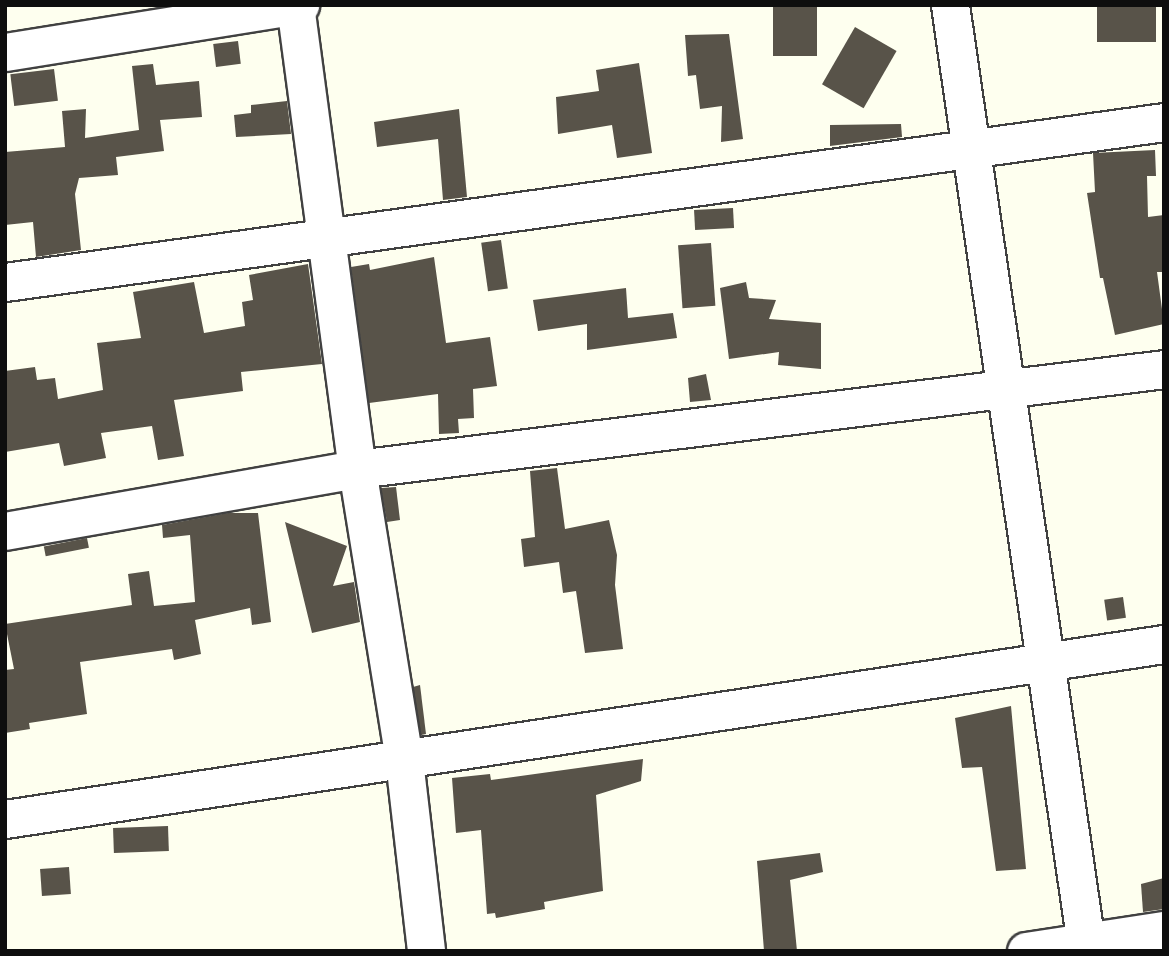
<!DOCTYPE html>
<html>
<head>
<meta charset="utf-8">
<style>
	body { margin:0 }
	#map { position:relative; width:1169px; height:956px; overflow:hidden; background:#feffef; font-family:Merriweather,serif }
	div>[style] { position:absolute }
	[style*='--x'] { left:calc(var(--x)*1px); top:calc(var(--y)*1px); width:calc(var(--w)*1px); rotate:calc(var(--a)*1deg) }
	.building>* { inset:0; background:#585349; transform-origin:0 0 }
	.roads { filter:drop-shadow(2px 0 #414141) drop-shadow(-2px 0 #414141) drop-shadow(0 2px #414141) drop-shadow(0 -2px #414141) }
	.minor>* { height:37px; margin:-18.5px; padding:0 18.5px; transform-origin:18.5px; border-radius:18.5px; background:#fff }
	span { translate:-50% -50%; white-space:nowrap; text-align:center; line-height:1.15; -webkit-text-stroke:7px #fff; paint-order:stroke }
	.frame { position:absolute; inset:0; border:7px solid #0e0e0e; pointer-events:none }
</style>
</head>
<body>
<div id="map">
	<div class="building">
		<i style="left:773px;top:5px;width:44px;height:51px"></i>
		<i style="left:1097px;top:5px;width:59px;height:37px"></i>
		<i style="left:855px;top:27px;width:48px;height:66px;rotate:30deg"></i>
		<i style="clip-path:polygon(729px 34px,743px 139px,721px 142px,722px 106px,700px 109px,696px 75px,688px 76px,685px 35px)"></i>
		<i style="left:238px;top:41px;width:23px;height:25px;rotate:83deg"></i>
		<i style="clip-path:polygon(639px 63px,652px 153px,617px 158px,612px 125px,558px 134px,556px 97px,599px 91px,596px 70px)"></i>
		<i style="clip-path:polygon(153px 64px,156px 85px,199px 81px,202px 117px,160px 120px,164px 151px,116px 157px,118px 175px,79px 178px,75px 194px,81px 250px,36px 257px,33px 222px,5px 225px,5px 152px,65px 147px,62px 111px,86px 109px,85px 138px,139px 130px,132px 66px)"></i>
		<i style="left:54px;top:69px;width:32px;height:44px;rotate:83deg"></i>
		<i style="clip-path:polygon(287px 101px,291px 134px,236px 137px,234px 115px,251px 113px,251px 105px)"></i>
		<i style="clip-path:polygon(459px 109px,467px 197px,443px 200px,438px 139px,377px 147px,374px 122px)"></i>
		<i style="clip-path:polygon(901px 124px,902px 137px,830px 146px,830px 125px)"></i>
		<i style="clip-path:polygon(1155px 150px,1156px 176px,1147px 176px,1148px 217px,1164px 215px,1164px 272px,1157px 272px,1164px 324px,1115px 335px,1103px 278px,1100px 278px,1087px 193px,1095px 192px,1093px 153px)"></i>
		<i style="left:733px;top:208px;width:20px;height:39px;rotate:87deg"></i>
		<i style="left:501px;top:240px;width:49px;height:20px;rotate:82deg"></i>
		<i style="left:711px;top:243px;width:63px;height:33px;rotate:86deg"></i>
		<i style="clip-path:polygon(434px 257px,446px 343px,490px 337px,497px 386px,473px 389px,474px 418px,458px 419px,459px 433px,439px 434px,438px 394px,369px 403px,351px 267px,369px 264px,370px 270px)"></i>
		<i style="clip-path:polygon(308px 264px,322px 364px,241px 372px,243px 391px,174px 400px,184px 456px,158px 460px,152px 426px,101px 433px,106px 458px,64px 466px,59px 443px,5px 452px,5px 371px,35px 367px,37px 380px,55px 378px,58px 399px,103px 390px,97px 343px,141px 338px,133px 292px,194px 282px,204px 333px,245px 326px,242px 302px,253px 300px,249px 275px)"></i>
		<i style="clip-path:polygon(746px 282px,749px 298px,776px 300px,769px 319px,821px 323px,821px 369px,778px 365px,779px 352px,729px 359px,720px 288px)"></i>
		<i style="clip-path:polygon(626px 288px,628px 318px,673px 313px,677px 338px,587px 350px,587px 324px,538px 331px,533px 300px)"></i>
		<i style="clip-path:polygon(706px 374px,711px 400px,690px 402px,688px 378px)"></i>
		<i style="clip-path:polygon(557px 468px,565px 529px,609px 520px,617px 555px,615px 585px,623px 649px,585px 653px,576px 591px,563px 593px,559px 562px,524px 567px,521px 539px,535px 537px,530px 471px)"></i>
		<i style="clip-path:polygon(396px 487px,400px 520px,387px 522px,381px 488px)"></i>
		<i style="clip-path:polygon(228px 513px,258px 513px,271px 622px,252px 625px,250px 608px,195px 620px,201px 654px,174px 660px,172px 649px,80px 662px,87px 714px,29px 723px,30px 729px,5px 733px,5px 670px,14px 669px,5px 624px,132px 605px,128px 574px,149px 571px,154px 606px,195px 602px,190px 535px,163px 538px,162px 525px)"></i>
		<i style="clip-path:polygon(285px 522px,347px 546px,333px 586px,354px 582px,360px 622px,312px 633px)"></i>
		<i style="left:87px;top:538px;width:10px;height:44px;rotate:79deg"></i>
		<i style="left:1123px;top:597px;width:21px;height:19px;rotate:82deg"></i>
		<i style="clip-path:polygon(420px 685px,426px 734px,421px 735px,413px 687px)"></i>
		<i style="clip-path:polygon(1011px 706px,1026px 869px,996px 871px,982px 767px,962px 768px,955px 718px)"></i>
		<i style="clip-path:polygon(643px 759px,641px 781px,596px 795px,603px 891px,544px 902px,545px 909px,496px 918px,495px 913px,487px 914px,481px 830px,456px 833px,452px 778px,490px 774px,491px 780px)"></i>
		<i style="left:168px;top:826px;width:25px;height:55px;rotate:88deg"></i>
		<i style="clip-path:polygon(820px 853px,823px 872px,790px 880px,797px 951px,764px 951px,757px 861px)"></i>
		<i style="left:69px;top:867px;width:27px;height:29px;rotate:86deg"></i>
		<i style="clip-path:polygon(1164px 878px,1164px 909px,1143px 912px,1141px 884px)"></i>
	</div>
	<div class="roads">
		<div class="minor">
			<i style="--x:295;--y:5;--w:468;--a:82.4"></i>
			<i style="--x:357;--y:469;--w:295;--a:80.8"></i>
			<i style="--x:404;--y:760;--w:192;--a:83.4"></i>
			<i style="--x:950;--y:5;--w:956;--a:81.76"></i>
			<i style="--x:5;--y:52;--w:299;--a:-9.1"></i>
			<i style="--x:5;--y:282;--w:1170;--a:-7.86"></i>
			<i style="--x:5;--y:531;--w:357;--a:-10"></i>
			<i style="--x:357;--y:469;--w:813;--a:-7.06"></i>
			<i style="--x:5;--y:819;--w:1172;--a:-8.59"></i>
			<i style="--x:1026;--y:951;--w:140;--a:-8.7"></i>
		</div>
	</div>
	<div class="frame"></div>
</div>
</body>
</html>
